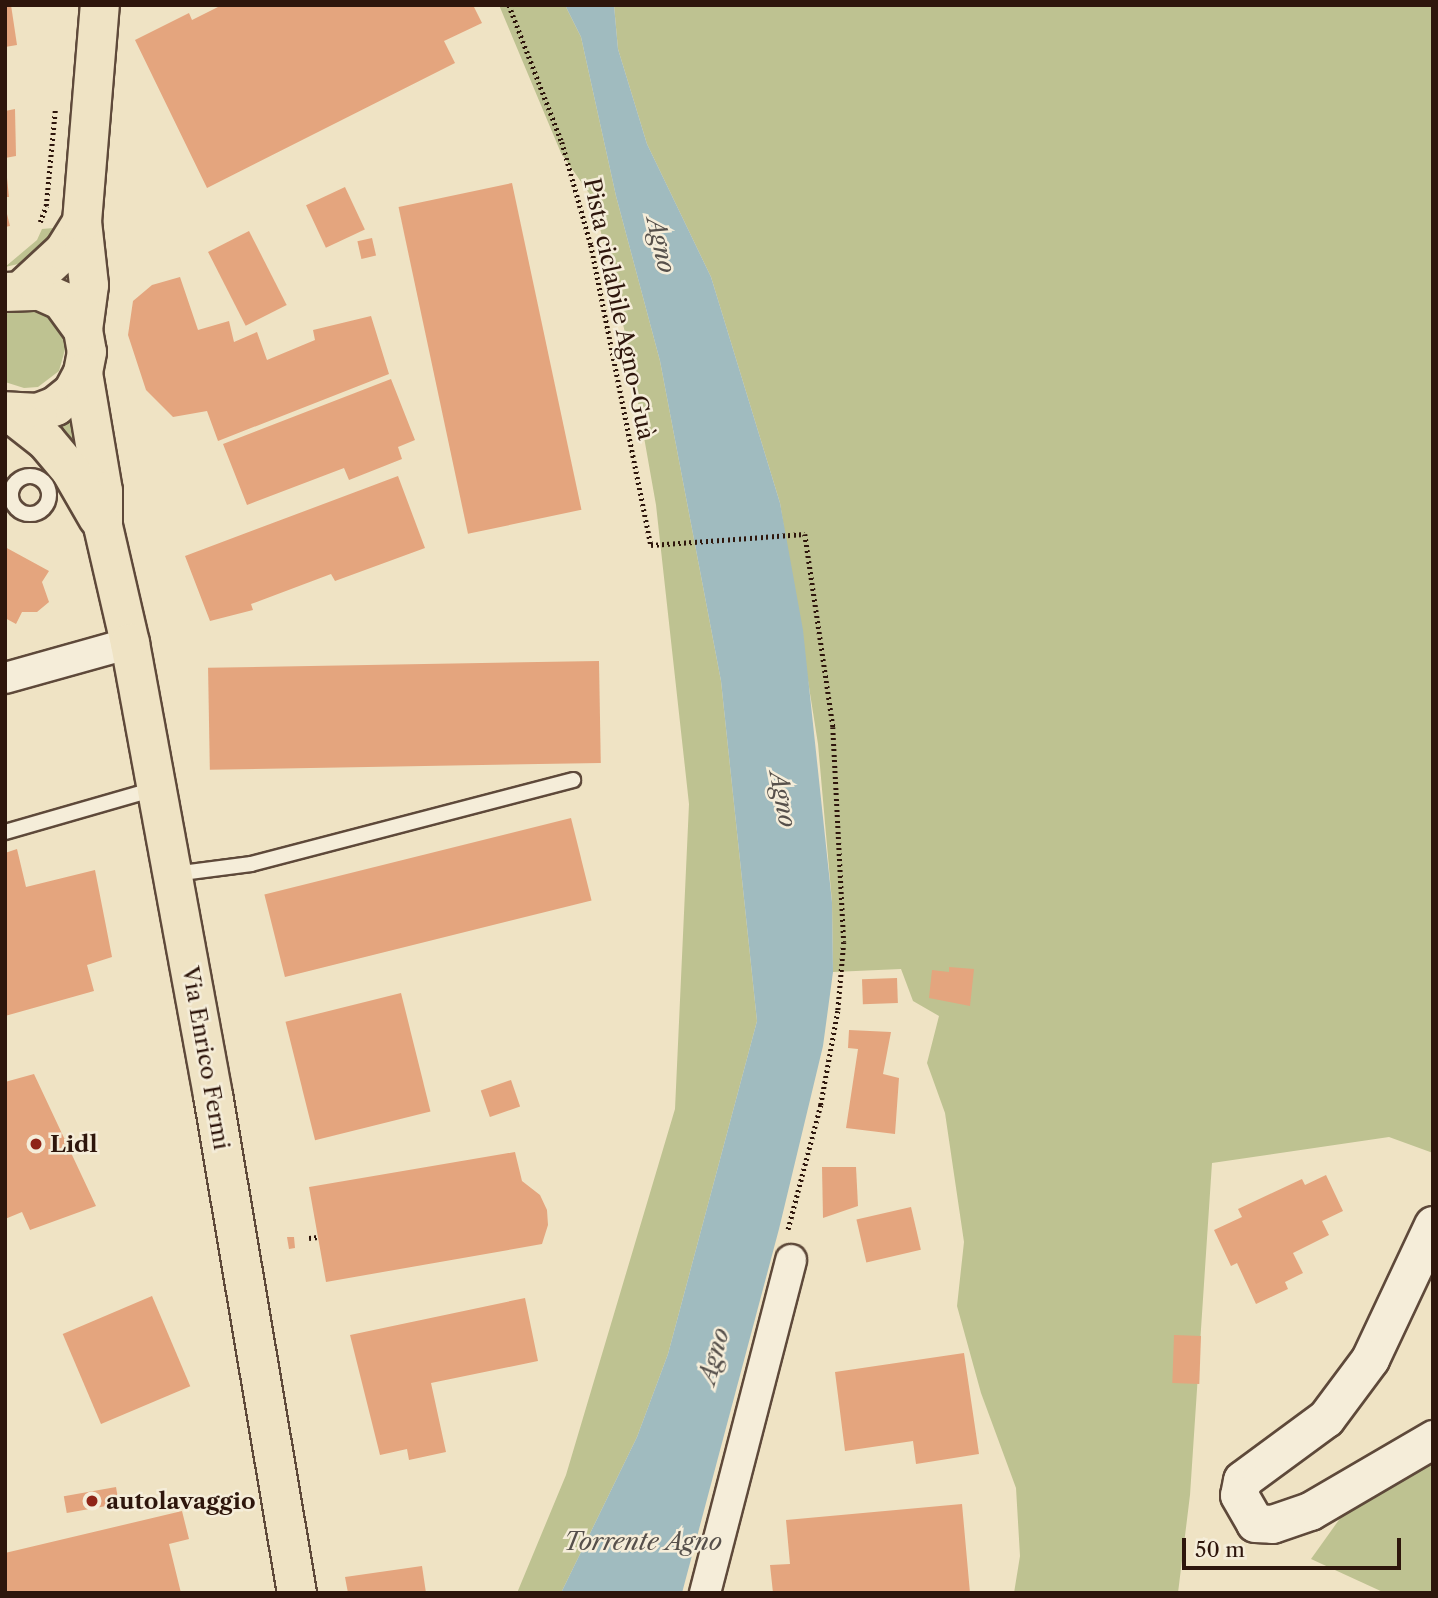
<!DOCTYPE html>
<html>
<head>
<meta charset="utf-8">
<style>
	body { margin:0 }
	#map { position:relative; width:1438px; height:1598px; overflow:hidden; background:#efe3c4; font-family:"Libre Caslon Text",serif }
	div>[style] { position:absolute }
	[style*='--x'] { left:calc(var(--x)*1px); top:calc(var(--y)*1px); width:calc(var(--w)*1px); rotate:calc(var(--a)*1deg) }
	.green>* { inset:0; background:#bec291 }
	.water>* { inset:0; background:#a0bbbf }
	.building>* { inset:0; background:#e4a57e; transform-origin:0 0 }
	.path>* { height:4.5px; margin-top:-2.25px; transform-origin:0; background:repeating-linear-gradient(90deg,#2e160c 0 2px,transparent 0 5.5px) }
	.roads { filter:drop-shadow(2px 0 #5e493a) drop-shadow(-2px 0 #5e493a) drop-shadow(0 2px #5e493a) drop-shadow(0 -2px #5e493a) }
	.service>* { height:14px; margin:-7px; padding:0 7px; transform-origin:7px; border-radius:7px; background:#f5edd9 }
	.service>.ring { margin:-7px; padding:0; box-sizing:content-box; background:none; border:14px solid #f5edd9; border-radius:50% }
	.minor>* { height:30px; margin:-15px; padding:0 15px; transform-origin:15px; border-radius:15px; background:#f5edd9 }
	.tertiary>* { height:37px; margin:-18.5px; padding:0 18.5px; transform-origin:18.5px; border-radius:18.5px; background:#f5edd9 }
	.primary>* { height:38px; margin:-19px; padding:0 19px; transform-origin:19px; border-radius:19px; background:#efe3c4 }
	.dots>* { width:19px; height:19px; translate:-50% -50%; box-sizing:border-box; border:4px solid #f5edd9; border-radius:50% }
	span { translate:-50% -50%; white-space:nowrap; text-align:center; line-height:1.15; -webkit-text-stroke:5px #f5edd9; paint-order:stroke }
	.street-label { font-size:23px; color:#2e160c }
	.poi-label { font-size:23px; color:#2e160c; font-weight:700 }
	.left { translate:0 -50%; text-align:left }
	.water-label { font-size:24px; color:#56504b; font-style:italic }
	.frame { position:absolute; inset:0; border:7px solid #2e160c; pointer-events:none }
	.scale { position:absolute; left:1182px; top:1538px; width:219px; height:32px; box-sizing:border-box; border:4px solid #2e160c; border-top:0; padding-left:9px; font-size:21px; line-height:24px; white-space:nowrap; color:#2e160c; -webkit-text-stroke:5px #f5edd9; paint-order:stroke }
</style>
</head>
<body>
<div id="map">
	<div class="green">
		<i style="clip-path:polygon(499px 5px,565px 5px,581px 37px,616px 196px,660px 361px,721px 681px,757px 1021px,668px 1354px,637px 1437px,561px 1593px,517px 1593px,566px 1475px,675px 1109px,689px 804px,656px 505px,627px 341px,593px 199px,561px 153px)"></i>
		<i style="clip-path:polygon(614px 5px,1433px 5px,1433px 1153px,1389px 1137px,1212px 1163px,1190px 1495px,1178px 1593px,1014px 1593px,1020px 1556px,1016px 1488px,981px 1393px,957px 1306px,964px 1242px,945px 1113px,927px 1063px,939px 1016px,913px 1001px,901px 969px,833px 972px,832px 902px,818px 744px,780px 503px,711px 277px,647px 144px,618px 49px)"></i>
		<i style="clip-path:polygon(53px 228px,47px 243px,27px 262px,5px 267px,37px 240px,42px 229px)"></i>
		<i style="clip-path:polygon(22px 308px,47px 314px,57px 322px,66px 346px,59px 371px,38px 387px,24px 388px,5px 382px,5px 314px)"></i>
		<i style="clip-path:polygon(70px 414px,93px 475px,49px 424px)"></i>
		<i style="clip-path:polygon(1433px 1455px,1433px 1593px,1385px 1593px,1311px 1559px,1346px 1510px)"></i>
	</div>
	<div class="water">
		<i style="clip-path:polygon(565px 5px,614px 5px,618px 49px,647px 144px,711px 277px,780px 503px,803px 630px,832px 902px,833px 972px,823px 1046px,779px 1229px,682px 1593px,561px 1593px,637px 1437px,668px 1354px,757px 1021px,721px 681px,660px 361px,616px 196px,581px 37px)"></i>
	</div>
	<div class="building">
		<i style="clip-path:polygon(5px 5px,11px 5px,17px 45px,5px 47px)"></i>
		<i style="clip-path:polygon(222px 5px,473px 5px,482px 23px,444px 41px,455px 63px,207px 188px,135px 40px,189px 13px,192px 20px)"></i>
		<i style="clip-path:polygon(15px 109px,16px 156px,5px 158px,5px 111px)"></i>
		<i style="clip-path:polygon(7px 178px,9px 197px,5px 197px,5px 179px)"></i>
		<i style="left:512px;top:183px;width:334px;height:116px;rotate:78deg"></i>
		<i style="left:345px;top:187px;width:47px;height:43px;rotate:65deg"></i>
		<i style="clip-path:polygon(5px 206px,10px 226px,5px 227px)"></i>
		<i style="left:249px;top:231px;width:83px;height:46px;rotate:63deg"></i>
		<i style="left:372px;top:238px;width:18px;height:15px;rotate:77deg"></i>
		<i style="clip-path:polygon(180px 277px,198px 330px,229px 321px,234px 342px,257px 332px,267px 360px,315px 340px,313px 330px,371px 316px,389px 374px,218px 441px,207px 411px,173px 417px,146px 390px,128px 335px,133px 301px,152px 285px)"></i>
		<i style="clip-path:polygon(391px 379px,415px 440px,398px 447px,402px 459px,349px 480px,344px 468px,247px 505px,223px 444px)"></i>
		<i style="clip-path:polygon(398px 476px,425px 548px,335px 581px,331px 574px,251px 604px,253px 610px,210px 621px,185px 556px)"></i>
		<i style="clip-path:polygon(5px 547px,49px 571px,42px 582px,49px 602px,37px 612px,22px 612px,16px 624px,5px 618px)"></i>
		<i style="left:599px;top:661px;width:102px;height:391px;rotate:89deg"></i>
		<i style="left:571px;top:818px;width:85px;height:316px;rotate:76deg"></i>
		<i style="clip-path:polygon(17px 849px,26px 887px,95px 870px,112px 957px,87px 965px,94px 991px,5px 1016px,5px 853px)"></i>
		<i style="clip-path:polygon(949px 967px,974px 969px,970px 1006px,929px 998px,932px 970px,949px 972px)"></i>
		<i style="left:897px;top:978px;width:25px;height:35px;rotate:88deg"></i>
		<i style="left:401px;top:993px;width:122px;height:119px;rotate:76deg"></i>
		<i style="clip-path:polygon(849px 1030px,891px 1032px,883px 1074px,899px 1078px,895px 1134px,846px 1128px,858px 1049px,848px 1048px)"></i>
		<i style="clip-path:polygon(34px 1074px,96px 1206px,30px 1230px,22px 1212px,5px 1219px,5px 1082px)"></i>
		<i style="left:511px;top:1080px;width:28px;height:32px;rotate:71deg"></i>
		<i style="clip-path:polygon(515px 1152px,522px 1181px,540px 1195px,547px 1210px,548px 1225px,542px 1244px,326px 1282px,309px 1187px)"></i>
		<i style="clip-path:polygon(822px 1167px,856px 1167px,858px 1206px,823px 1218px)"></i>
		<i style="clip-path:polygon(1326px 1175px,1343px 1211px,1322px 1221px,1329px 1235px,1293px 1253px,1303px 1273px,1285px 1282px,1288px 1289px,1256px 1304px,1237px 1263px,1231px 1266px,1214px 1230px,1242px 1217px,1238px 1209px,1302px 1179px,1305px 1185px)"></i>
		<i style="left:911px;top:1207px;width:44px;height:56px;rotate:77deg"></i>
		<i style="clip-path:polygon(287px 1237px,294px 1237px,295px 1248px,289px 1249px)"></i>
		<i style="left:152px;top:1296px;width:98px;height:97px;rotate:67deg"></i>
		<i style="clip-path:polygon(525px 1298px,538px 1361px,431px 1383px,446px 1452px,409px 1460px,407px 1449px,380px 1455px,350px 1335px)"></i>
		<i style="left:1174px;top:1335px;width:27px;height:48px;rotate:2deg"></i>
		<i style="clip-path:polygon(964px 1353px,979px 1454px,916px 1464px,913px 1441px,845px 1451px,835px 1372px)"></i>
		<i style="left:116px;top:1487px;width:17px;height:53px;rotate:80deg"></i>
		<i style="clip-path:polygon(962px 1504px,970px 1593px,773px 1593px,770px 1565px,790px 1564px,786px 1520px)"></i>
		<i style="clip-path:polygon(182px 1511px,189px 1539px,169px 1544px,181px 1593px,5px 1593px,5px 1553px)"></i>
		<i style="clip-path:polygon(422px 1566px,426px 1593px,348px 1593px,345px 1577px)"></i>
	</div>
	<div class="path">
		<i style="--x:509;--y:5;--w:147;--a:68.9"></i>
		<i style="--x:562;--y:142;--w:107;--a:74.3"></i>
		<i style="--x:591;--y:245;--w:306;--a:78.7"></i>
		<i style="--x:651;--y:545;--w:154;--a:-4.1"></i>
		<i style="--x:805;--y:534;--w:195;--a:81.7"></i>
		<i style="--x:833;--y:727;--w:215;--a:87.1"></i>
		<i style="--x:844;--y:942;--w:69;--a:95"></i>
		<i style="--x:838;--y:1011;--w:96;--a:100.3"></i>
		<i style="--x:821;--y:1105;--w:130;--a:104.7"></i>
		<i style="--x:40;--y:222;--w:17;--a:-69"></i>
		<i style="--x:46;--y:206;--w:96;--a:-84.6"></i>
		<i style="--x:309;--y:1238;--w:9;--a:-6"></i>
	</div>
	<div class="roads">
		<div class="service">
			<i class="ring" style="left:11px;top:476px;width:24px;height:24px"></i>
			<i style="--x:5;--y:832;--w:156;--a:-16"></i>
			<i style="--x:174;--y:874;--w:78;--a:-7.4"></i>
			<i style="--x:251;--y:864;--w:333;--a:-14.6"></i>
		</div>
		<div class="minor">
			<i style="--x:5;--y:678;--w:130;--a:-15.6"></i>
			<i style="--x:705;--y:1593;--w:344;--a:-75.5"></i>
		</div>
		<div class="tertiary">
			<i style="--x:1433;--y:1225;--w:148;--a:115.2"></i>
			<i style="--x:1370;--y:1359;--w:74;--a:126.7"></i>
			<i style="--x:1326;--y:1418;--w:104;--a:143.6"></i>
			<i style="--x:1242;--y:1480;--w:15;--a:101"></i>
			<i style="--x:1239;--y:1495;--w:32;--a:60"></i>
			<i style="--x:1255;--y:1523;--w:17;--a:3"></i>
			<i style="--x:1272;--y:1524;--w:40;--a:-18.9"></i>
			<i style="--x:1310;--y:1511;--w:143;--a:-30.3"></i>
		</div>
		<div class="primary">
			<i style="--x:23;--y:289;--w:56;--a:-42.8"></i>
			<i style="--x:64;--y:251;--w:34;--a:-58"></i>
			<i style="--x:5;--y:292;--w:35;--a:-2"></i>
			<i style="--x:40;--y:291;--w:24;--a:24"></i>
			<i style="--x:62;--y:301;--w:36;--a:54"></i>
			<i style="--x:83;--y:330;--w:22;--a:80"></i>
			<i style="--x:87;--y:352;--w:21;--a:101"></i>
			<i style="--x:83;--y:373;--w:21;--a:118"></i>
			<i style="--x:73;--y:392;--w:22;--a:141"></i>
			<i style="--x:56;--y:406;--w:19;--a:159"></i>
			<i style="--x:38;--y:413;--w:33;--a:-177"></i>
			<i style="--x:83;--y:330;--w:45;--a:-82.4"></i>
			<i style="--x:89;--y:285;--w:63;--a:-96.3"></i>
			<i style="--x:82;--y:222;--w:218;--a:-85.3"></i>
			<i style="--x:83;--y:373;--w:120;--a:80.4"></i>
			<i style="--x:103;--y:491;--w:35;--a:90"></i>
			<i style="--x:103;--y:526;--w:120;--a:77"></i>
			<i style="--x:130;--y:643;--w:460;--a:79.6"></i>
			<i style="--x:213;--y:1095;--w:505;--a:80.43"></i>
			<i style="--x:9;--y:412;--w:47;--a:38.1"></i>
			<i style="--x:46;--y:441;--w:39;--a:50"></i>
			<i style="--x:71;--y:471;--w:54;--a:60.1"></i>
		</div>
	</div>
	<div class="dots">
		<i style="left:36px;top:1144px;background:#8f2418"></i>
		<i style="left:92px;top:1501px;background:#8f2418"></i>
	</div>
	<div class="street-label">
		<span style="left:619px;top:309px;rotate:78deg">Pista ciclabile Agno-Guà</span>
		<span style="left:206px;top:1058px;rotate:80deg">Via Enrico Fermi</span>
	</div>
	<div class="poi-label">
		<span class="left" style="left:50px;top:1144px">Lidl</span>
		<span class="left" style="left:106px;top:1501px">autolavaggio</span>
	</div>
	<div class="water-label">
		<span style="left:661px;top:245px;rotate:77deg">Agno</span>
		<span style="left:783px;top:799px;rotate:79deg">Agno</span>
		<span style="left:714px;top:1356px;rotate:-75deg">Agno</span>
		<span style="left:643px;top:1542px">Torrente Agno</span>
	</div>
	<div class="frame"></div>
	<div class="scale">50 m</div>
</div>
</body>
</html>
